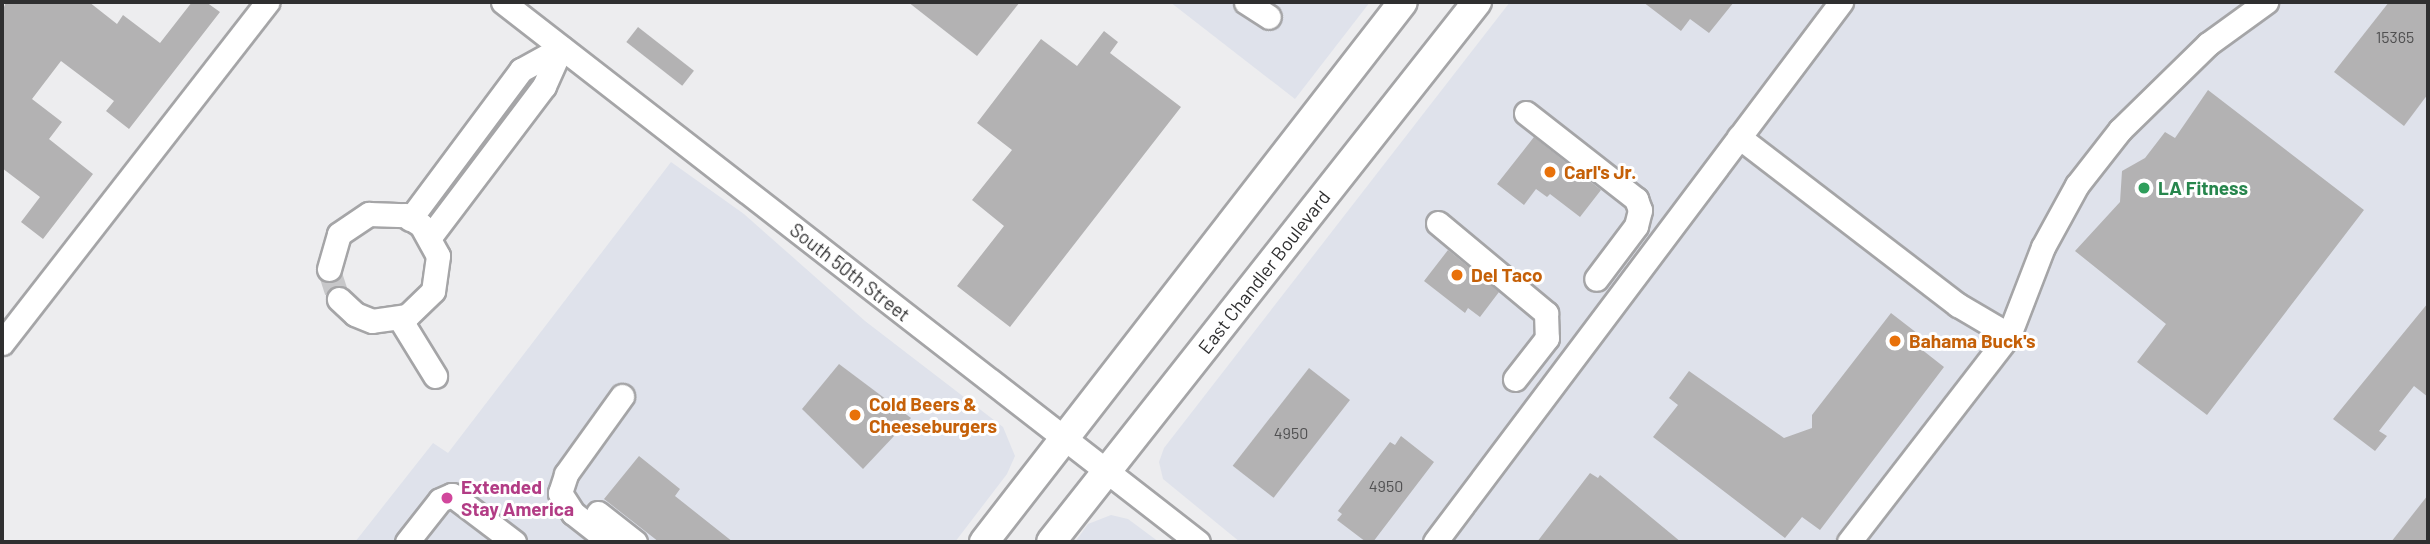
<!DOCTYPE html>
<html>
<head>
<meta charset="utf-8">
<style>
	body { margin:0 }
	#map { position:relative; width:2430px; height:544px; overflow:hidden; background:#ededef; font-family:Barlow,sans-serif }
	div>[style] { position:absolute }
	[style*='--x'] { left:calc(var(--x)*1px); top:calc(var(--y)*1px); width:calc(var(--w)*1px); rotate:calc(var(--a)*1deg) }
	.built>* { inset:0; background:#dfe2eb }
	.building>* { inset:0; background:#b3b2b3; transform-origin:0 0 }
	.minor-tunnel>* { height:23px; margin-top:-11.5px; transform-origin:0; background:repeating-linear-gradient(90deg,#c7c7c9 0 23px,transparent 0 34px) }
	.roads { filter:drop-shadow(2px 0 #a5a5a7) drop-shadow(-2px 0 #a5a5a7) drop-shadow(0 2px #a5a5a7) drop-shadow(0 -2px #a5a5a7) }
	.minor>* { height:23px; margin:-11.5px; padding:0 11.5px; transform-origin:11.5px; border-radius:11.5px; background:#fff }
	.major>* { height:28px; margin:-14px; padding:0 14px; transform-origin:14px; border-radius:14px; background:#fff }
	.dots>* { width:19px; height:19px; translate:-50% -50%; box-sizing:border-box; border:4px solid #fff; border-radius:50% }
	span { translate:-50% -50%; white-space:nowrap; text-align:center; line-height:1.15; -webkit-text-stroke:6px #fff; paint-order:stroke }
	.number-label { font-size:16px; color:#505051 }
	.number-label span { -webkit-text-stroke-width:0 }
	.food-label { font-size:19px; color:#c56008; font-weight:700 }
	.left { translate:0 -50%; text-align:left }
	.leisure-label { font-size:19px; color:#27864d; font-weight:700 }
	.street-label { font-size:19px; color:#2f2f30 }
	.hotel-label { font-size:19px; color:#b23c85; font-weight:700 }
	.frame { position:absolute; inset:0; border:4px solid #2f2f30; pointer-events:none }
</style>
</head>
<body>
<div id="map">
	<div class="built">
		<i style="clip-path:polygon(1170px 2px,1370px 2px,1295px 99px)"></i>
		<i style="clip-path:polygon(1510px 2px,2428px 2px,2428px 542px,1240px 542px,1163px 479px,1159px 462px,1164px 448px)"></i>
		<i style="clip-path:polygon(671px 162px,744px 214px,865px 321px,1003px 427px,1015px 456px,1007px 474px,955px 542px,355px 542px,433px 443px,448px 453px)"></i>
		<i style="clip-path:polygon(1111px 515px,1128px 519px,1159px 542px,1075px 542px,1088px 524px)"></i>
	</div>
	<div class="building">
		<i style="clip-path:polygon(6px 2px,89px 2px,117px 24px,123px 15px,160px 43px,192px 2px,206px 2px,220px 12px,129px 129px,106px 111px,114px 101px,61px 61px,32px 99px,62px 122px,49px 139px,93px 174px,43px 239px,21px 222px,40px 197px,2px 168px,2px 12px)"></i>
		<i style="clip-path:polygon(908px 2px,1020px 2px,977px 56px)"></i>
		<i style="clip-path:polygon(1643px 2px,1734px 2px,1709px 33px,1690px 19px,1681px 31px)"></i>
		<i style="clip-path:polygon(2389px 2px,2428px 2px,2428px 94px,2404px 126px,2334px 72px)"></i>
		<i style="left:638px;top:27px;width:71px;height:19px;rotate:38deg"></i>
		<i style="clip-path:polygon(1104px 31px,1118px 42px,1110px 53px,1181px 107px,1010px 327px,957px 286px,1004px 226px,972px 200px,1012px 150px,977px 123px,1041px 39px,1077px 66px)"></i>
		<i style="clip-path:polygon(2208px 90px,2364px 210px,2207px 415px,2137px 362px,2166px 324px,2075px 251px,2120px 202px,2122px 171px,2145px 158px,2165px 132px,2175px 138px)"></i>
		<i style="clip-path:polygon(1534px 137px,1601px 190px,1580px 217px,1550px 194px,1547px 197px,1536px 189px,1524px 205px,1497px 184px)"></i>
		<i style="clip-path:polygon(1448px 250px,1499px 292px,1480px 317px,1468px 308px,1465px 313px,1424px 281px)"></i>
		<i style="clip-path:polygon(2428px 303px,2428px 397px,2414px 386px,2379px 431px,2387px 436px,2375px 451px,2333px 419px)"></i>
		<i style="clip-path:polygon(1891px 313px,1922px 337px,1916px 345px,1944px 367px,1820px 530px,1802px 517px,1785px 538px,1653px 437px,1678px 405px,1669px 398px,1689px 371px,1784px 438px,1812px 428px,1812px 415px)"></i>
		<i style="clip-path:polygon(839px 364px,911px 418px,863px 469px,802px 409px)"></i>
		<i style="left:1309px;top:368px;width:52px;height:124px;rotate:38deg"></i>
		<i style="clip-path:polygon(1401px 436px,1434px 462px,1373px 542px,1366px 542px,1337px 520px,1342px 514px,1338px 511px,1390px 442px,1395px 445px)"></i>
		<i style="clip-path:polygon(639px 456px,680px 489px,675px 496px,733px 542px,659px 542px,604px 499px)"></i>
		<i style="clip-path:polygon(1590px 473px,1598px 478px,1600px 475px,1681px 542px,1537px 542px)"></i>
		<i style="clip-path:polygon(2428px 495px,2428px 542px,2391px 542px)"></i>
	</div>
	<div class="minor-tunnel">
		<i style="--x:329;--y:269;--w:32;--a:72"></i>
	</div>
	<div class="roads">
		<div class="minor">
			<i style="--x:503;--y:2;--w:880;--a:37.85"></i>
			<i style="--x:1246;--y:2;--w:27;--a:33"></i>
			<i style="--x:1526;--y:113;--w:140;--a:38"></i>
			<i style="--x:1636;--y:199;--w:12;--a:70"></i>
			<i style="--x:1640;--y:210;--w:16;--a:104"></i>
			<i style="--x:1636;--y:226;--w:66;--a:127"></i>
			<i style="--x:1739;--y:137;--w:276;--a:37.5"></i>
			<i style="--x:1958;--y:305;--w:59;--a:30.5"></i>
			<i style="--x:410;--y:219;--w:186;--a:-53.3"></i>
			<i style="--x:521;--y:70;--w:46;--a:-28.8"></i>
			<i style="--x:561;--y:48;--w:42;--a:114.1"></i>
			<i style="--x:544;--y:86;--w:189;--a:127.1"></i>
			<i style="--x:1438;--y:223;--w:141;--a:39.8"></i>
			<i style="--x:1546;--y:313;--w:25;--a:88"></i>
			<i style="--x:1547;--y:338;--w:52;--a:128"></i>
			<i style="--x:329;--y:269;--w:36;--a:-74"></i>
			<i style="--x:339;--y:234;--w:36;--a:-34"></i>
			<i style="--x:369;--y:214;--w:36;--a:2"></i>
			<i style="--x:405;--y:215;--w:19;--a:32"></i>
			<i style="--x:421;--y:225;--w:35;--a:61"></i>
			<i style="--x:438;--y:256;--w:35;--a:98"></i>
			<i style="--x:433;--y:291;--w:36;--a:136"></i>
			<i style="--x:407;--y:316;--w:35;--a:172"></i>
			<i style="--x:372;--y:321;--w:18;--a:-158"></i>
			<i style="--x:355;--y:314;--w:22;--a:-137"></i>
			<i style="--x:400;--y:319;--w:67;--a:58.4"></i>
			<i style="--x:2;--y:343;--w:432;--a:-52.1"></i>
			<i style="--x:598;--y:513;--w:47;--a:38.1"></i>
			<i style="--x:407;--y:542;--w:53;--a:-51.8"></i>
			<i style="--x:440;--y:500;--w:13;--a:-23"></i>
			<i style="--x:452;--y:495;--w:78;--a:37.2"></i>
			<i style="--x:610;--y:542;--w:47;--a:-141.9"></i>
			<i style="--x:573;--y:513;--w:24;--a:-123"></i>
			<i style="--x:560;--y:493;--w:20;--a:-72"></i>
			<i style="--x:566;--y:474;--w:96;--a:-54.3"></i>
			<i style="--x:1435;--y:542;--w:676;--a:-53.06"></i>
			<i style="--x:1849;--y:542;--w:262;--a:-52.3"></i>
			<i style="--x:2009;--y:335;--w:94;--a:-68.9"></i>
			<i style="--x:2043;--y:247;--w:71;--a:-61.3"></i>
			<i style="--x:2077;--y:185;--w:70;--a:-52"></i>
			<i style="--x:2120;--y:130;--w:123;--a:-44.3"></i>
			<i style="--x:2208;--y:44;--w:72;--a:-35.9"></i>
		</div>
		<div class="major">
			<i style="--x:984;--y:542;--w:683;--a:-52.19"></i>
			<i style="--x:1051;--y:542;--w:688;--a:-51.73"></i>
		</div>
	</div>
	<div class="dots">
		<i style="left:1550px;top:172px;background:#e8710a"></i>
		<i style="left:2144px;top:188px;background:#2e9e5b"></i>
		<i style="left:1457px;top:275px;background:#e8710a"></i>
		<i style="left:1895px;top:341px;background:#e8710a"></i>
		<i style="left:855px;top:415px;background:#e8710a"></i>
		<i style="left:447px;top:498px;background:#d1479c"></i>
	</div>
	<div class="number-label">
		<span style="left:2395px;top:37px">15365</span>
		<span style="left:1291px;top:433px">4950</span>
		<span style="left:1386px;top:486px">4950</span>
	</div>
	<div class="food-label">
		<span class="left" style="left:1564px;top:172px">Carl's Jr.</span>
		<span class="left" style="left:1471px;top:275px">Del Taco</span>
		<span class="left" style="left:1909px;top:341px">Bahama Buck's</span>
		<span class="left" style="left:869px;top:415px">Cold Beers &amp;<br>Cheeseburgers</span>
	</div>
	<div class="leisure-label">
		<span class="left" style="left:2158px;top:188px">LA Fitness</span>
	</div>
	<div class="street-label">
		<span style="left:850px;top:272px;rotate:38deg">South 50th Street</span>
		<span style="left:1264px;top:272px;rotate:-52deg">East Chandler Boulevard</span>
	</div>
	<div class="hotel-label">
		<span class="left" style="left:461px;top:498px">Extended<br>Stay America</span>
	</div>
	<div class="frame"></div>
</div>
</body>
</html>
